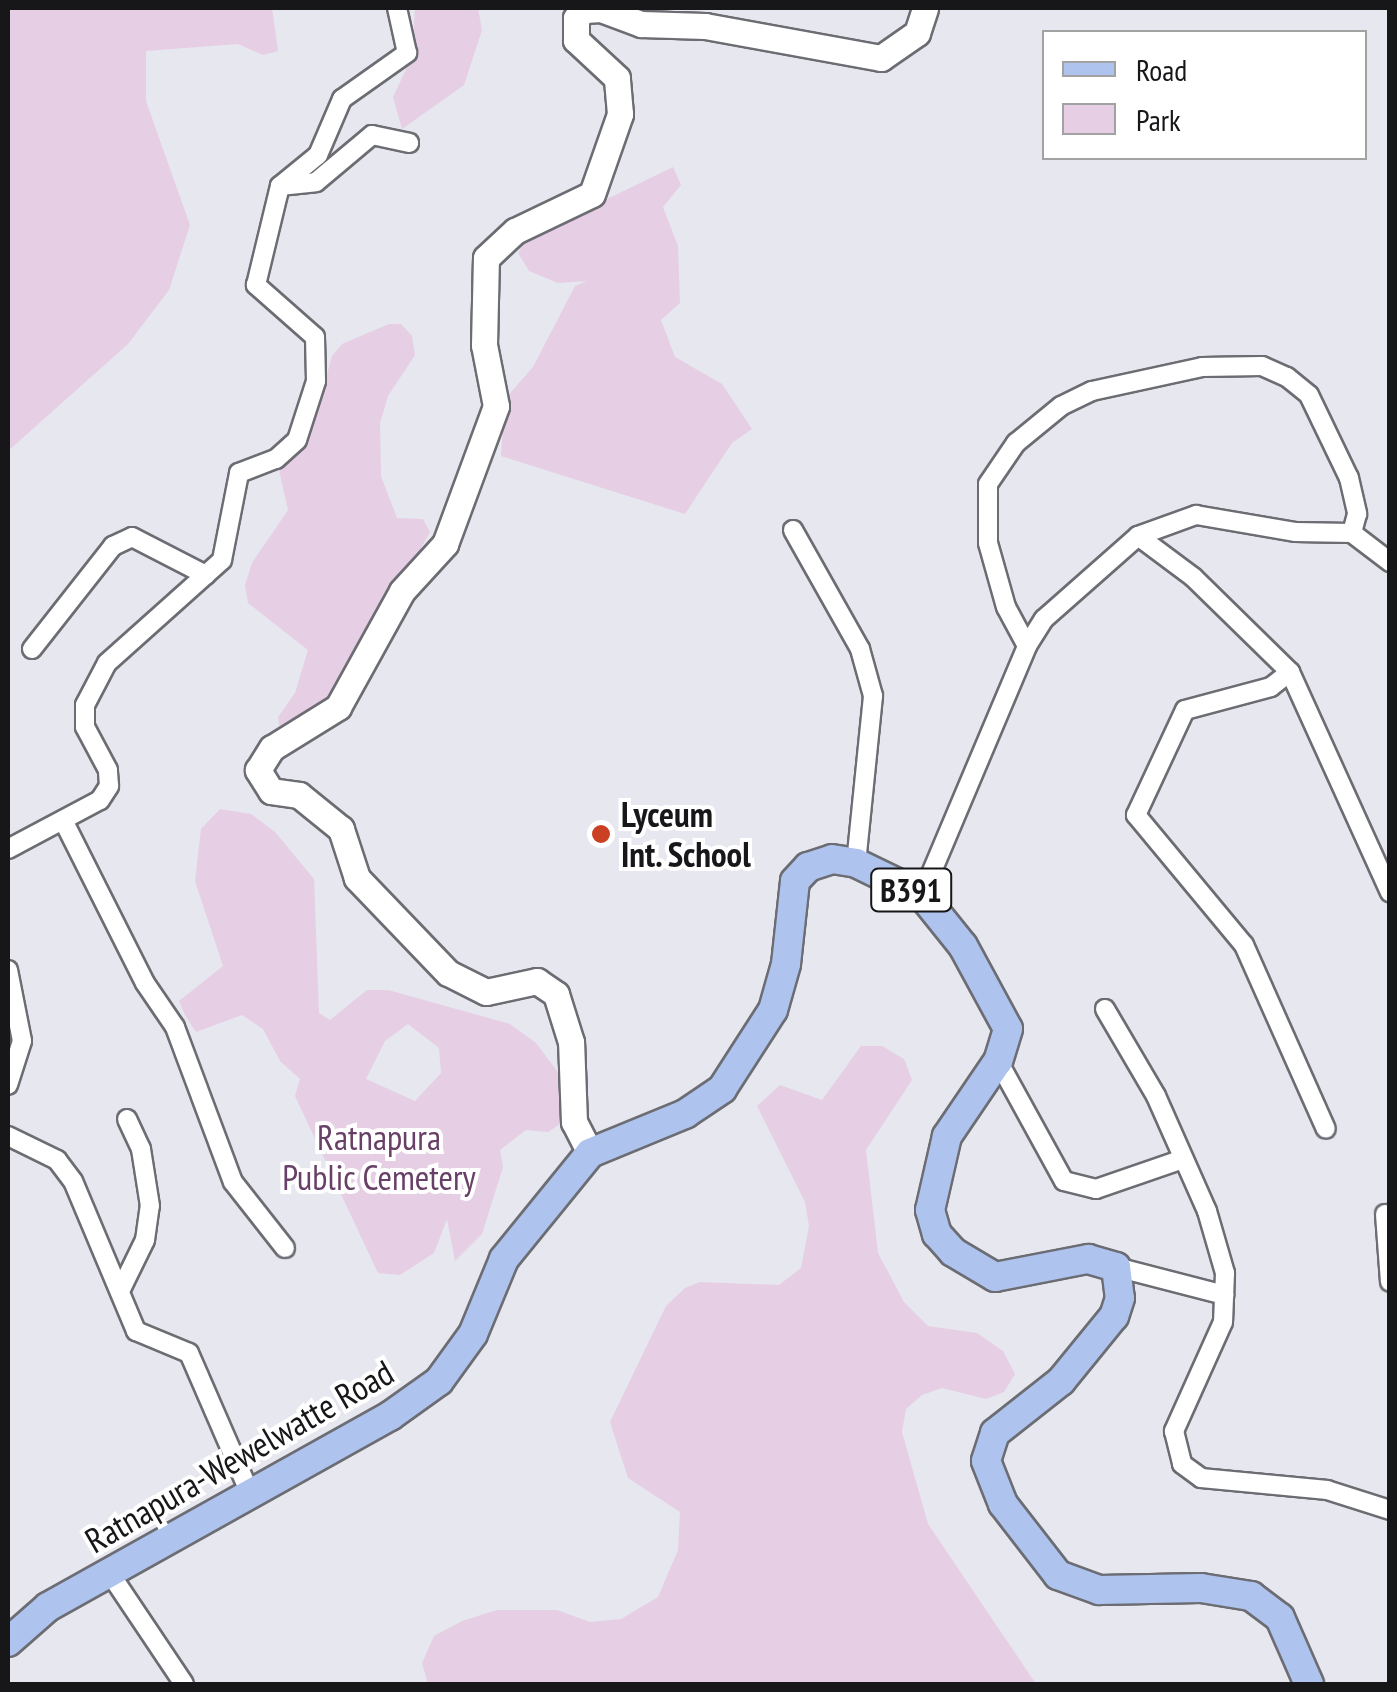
<!DOCTYPE html>
<html>
<head>
<meta charset="utf-8">
<style>
	body { margin:0 }
	#map { position:relative; width:1397px; height:1692px; overflow:hidden; background:#e7e7ef; font-family:"PT Sans Narrow",sans-serif }
	div>[style] { position:absolute }
	[style*='--x'] { left:calc(var(--x)*1px); top:calc(var(--y)*1px); width:calc(var(--w)*1px); rotate:calc(var(--a)*1deg) }
	.green>* { inset:0; background:#e6cee4 }
	.roads { filter:drop-shadow(2px 0 #6c6c73) drop-shadow(-2px 0 #6c6c73) drop-shadow(0 2px #6c6c73) drop-shadow(0 -2px #6c6c73) }
	.street>* { height:18px; margin:-9px; padding:0 9px; transform-origin:9px; border-radius:9px; background:#fff }
	.secondary>* { height:25px; margin:-12.5px; padding:0 12.5px; transform-origin:12.5px; border-radius:12.5px; background:#fff }
	.primary>* { height:28px; margin:-14px; padding:0 14px; transform-origin:14px; border-radius:14px; background:#aec3ee }
	.dots>* { width:28px; height:28px; translate:-50% -50%; box-sizing:border-box; border:5px solid #fff; border-radius:50% }
	span { translate:-50% -50%; white-space:nowrap; text-align:center; line-height:1.15; -webkit-text-stroke:8px #fff; paint-order:stroke }
	.shield-label span { padding:2px 8px; background:#fff; border:2px solid; border-radius:8px; -webkit-text-stroke-width:0 }
	.shield-label { font-size:32px; color:#17171a; font-weight:700 }
	.poi-label { font-size:35px; color:#17171a; font-weight:700 }
	.left { translate:0 -50%; text-align:left }
	.park-label { font-size:35px; color:#683f66 }
	.street-label { font-size:35px; color:#17171a }
	.frame { position:absolute; inset:0; border:10px solid #17171a; pointer-events:none }
	.legend { position:absolute; left:1042px; top:30px; width:325px; height:130px; box-sizing:border-box; background:#fff; border:2px solid #a2a2a3; margin:0; padding:12px 18px; list-style:none; font-size:30px; color:#17171a }
	.legend li { display:flex; align-items:center; gap:20px; height:50px }
	.legend b { width:50px; border:2px solid #a2a2a3 }
</style>
</head>
<body>
<div id="map">
	<div class="green">
		<i style="clip-path:polygon(8px 8px,272px 8px,278px 51px,263px 55px,238px 44px,146px 51px,146px 101px,190px 225px,169px 290px,128px 344px,8px 451px)"></i>
		<i style="clip-path:polygon(415px 8px,478px 8px,482px 30px,464px 85px,402px 129px,393px 97px,412px 57px)"></i>
		<i style="clip-path:polygon(673px 167px,681px 185px,663px 207px,678px 246px,680px 303px,661px 320px,675px 357px,722px 384px,752px 429px,732px 443px,685px 514px,501px 456px,505px 399px,533px 367px,575px 286px,587px 281px,558px 283px,529px 271px,518px 253px,527px 238px)"></i>
		<i style="clip-path:polygon(389px 324px,401px 324px,412px 336px,415px 355px,388px 396px,380px 423px,381px 476px,397px 518px,423px 519px,430px 532px,355px 664px,316px 712px,280px 729px,278px 717px,295px 693px,308px 650px,248px 603px,245px 585px,252px 563px,288px 510px,279px 470px,296px 454px,316px 414px,332px 356px,342px 344px)"></i>
		<i style="clip-path:polygon(evenodd,220px 809px,251px 814px,275px 832px,314px 879px,319px 1013px,330px 1020px,367px 990px,388px 990px,510px 1024px,536px 1043px,558px 1072px,560px 1124px,548px 1132px,526px 1130px,500px 1150px,503px 1167px,482px 1234px,455px 1261px,447px 1219px,434px 1253px,400px 1275px,378px 1273px,295px 1096px,300px 1079px,280px 1061px,263px 1029px,242px 1015px,196px 1032px,185px 1015px,179px 1001px,223px 966px,195px 881px,201px 829px,220px 809px,408px 1024px,439px 1048px,441px 1073px,415px 1101px,366px 1079px,385px 1041px,408px 1024px)"></i>
		<i style="clip-path:polygon(861px 1046px,882px 1046px,904px 1059px,912px 1080px,866px 1150px,878px 1253px,904px 1302px,928px 1326px,977px 1333px,1003px 1351px,1015px 1374px,1004px 1392px,986px 1399px,942px 1388px,922px 1395px,906px 1409px,902px 1432px,928px 1524px,1036px 1684px,428px 1684px,422px 1663px,434px 1636px,462px 1621px,497px 1610px,557px 1610px,590px 1622px,621px 1619px,658px 1597px,678px 1550px,680px 1512px,628px 1478px,610px 1422px,666px 1306px,685px 1288px,700px 1282px,779px 1285px,801px 1268px,809px 1226px,805px 1202px,757px 1106px,780px 1085px,822px 1100px)"></i>
	</div>
	<div class="roads">
		<div class="street">
			<i style="--x:280;--y:186;--w:36;--a:-6"></i>
			<i style="--x:316;--y:182;--w:73;--a:-40"></i>
			<i style="--x:372;--y:135;--w:38;--a:12"></i>
			<i style="--x:793;--y:530;--w:137;--a:60.6"></i>
			<i style="--x:860;--y:649;--w:49;--a:74.5"></i>
			<i style="--x:873;--y:696;--w:168;--a:95.8"></i>
			<i style="--x:1138;--y:536;--w:69;--a:36.7"></i>
			<i style="--x:1193;--y:577;--w:136;--a:44.4"></i>
			<i style="--x:1290;--y:672;--w:242;--a:65.6"></i>
			<i style="--x:1027;--y:646;--w:44;--a:-118.3"></i>
			<i style="--x:1006;--y:607;--w:66;--a:-105.7"></i>
			<i style="--x:988;--y:543;--w:59;--a:-90"></i>
			<i style="--x:988;--y:484;--w:50;--a:-55.7"></i>
			<i style="--x:1016;--y:443;--w:58;--a:-39.4"></i>
			<i style="--x:1061;--y:406;--w:34;--a:-26"></i>
			<i style="--x:1092;--y:391;--w:113;--a:-12.3"></i>
			<i style="--x:1202;--y:367;--w:60;--a:-1"></i>
			<i style="--x:1262;--y:366;--w:27;--a:24"></i>
			<i style="--x:1287;--y:377;--w:28;--a:39"></i>
			<i style="--x:1309;--y:395;--w:92;--a:64.3"></i>
			<i style="--x:1349;--y:478;--w:37;--a:77"></i>
			<i style="--x:1357;--y:514;--w:20;--a:105"></i>
			<i style="--x:32;--y:649;--w:131;--a:-51.8"></i>
			<i style="--x:113;--y:546;--w:21;--a:-25"></i>
			<i style="--x:132;--y:537;--w:83;--a:27.2"></i>
			<i style="--x:1290;--y:672;--w:24;--a:142"></i>
			<i style="--x:1271;--y:687;--w:89;--a:165"></i>
			<i style="--x:1185;--y:710;--w:116;--a:115"></i>
			<i style="--x:1136;--y:815;--w:169;--a:50.3"></i>
			<i style="--x:1244;--y:945;--w:201;--a:66"></i>
			<i style="--x:64;--y:822;--w:180;--a:63.3"></i>
			<i style="--x:145;--y:983;--w:53;--a:55.7"></i>
			<i style="--x:175;--y:1027;--w:165;--a:69.5"></i>
			<i style="--x:233;--y:1182;--w:84;--a:51.8"></i>
			<i style="--x:8;--y:849;--w:104;--a:-28"></i>
			<i style="--x:100;--y:800;--w:17;--a:-57"></i>
			<i style="--x:109;--y:786;--w:16;--a:-94"></i>
			<i style="--x:108;--y:770;--w:49;--a:-118.1"></i>
			<i style="--x:85;--y:727;--w:22;--a:-90"></i>
			<i style="--x:85;--y:705;--w:47;--a:-62.4"></i>
			<i style="--x:107;--y:663;--w:154;--a:-41.8"></i>
			<i style="--x:222;--y:560;--w:89;--a:-78.9"></i>
			<i style="--x:239;--y:473;--w:40;--a:-21"></i>
			<i style="--x:276;--y:459;--w:28;--a:-42"></i>
			<i style="--x:297;--y:440;--w:62;--a:-72.1"></i>
			<i style="--x:316;--y:381;--w:44;--a:-91.3"></i>
			<i style="--x:315;--y:337;--w:79;--a:-138.6"></i>
			<i style="--x:256;--y:285;--w:102;--a:-76.4"></i>
			<i style="--x:280;--y:186;--w:49;--a:-39.2"></i>
			<i style="--x:318;--y:155;--w:61;--a:-66.8"></i>
			<i style="--x:342;--y:99;--w:80;--a:-35.3"></i>
			<i style="--x:407;--y:53;--w:46;--a:-102.5"></i>
			<i style="--x:922;--y:895;--w:270;--a:-67.1"></i>
			<i style="--x:1027;--y:646;--w:32;--a:-58"></i>
			<i style="--x:1044;--y:619;--w:125;--a:-41.4"></i>
			<i style="--x:1138;--y:536;--w:62;--a:-19.9"></i>
			<i style="--x:1196;--y:515;--w:100;--a:9.7"></i>
			<i style="--x:1295;--y:532;--w:57;--a:1"></i>
			<i style="--x:1352;--y:533;--w:48;--a:37.3"></i>
			<i style="--x:8;--y:970;--w:72;--a:78.8"></i>
			<i style="--x:22;--y:1041;--w:46;--a:107.7"></i>
			<i style="--x:1105;--y:1009;--w:101;--a:59.6"></i>
			<i style="--x:1156;--y:1096;--w:126;--a:66.1"></i>
			<i style="--x:1207;--y:1211;--w:65;--a:73.8"></i>
			<i style="--x:1225;--y:1273;--w:49;--a:92.3"></i>
			<i style="--x:1223;--y:1322;--w:120;--a:114.2"></i>
			<i style="--x:1174;--y:1431;--w:34;--a:76"></i>
			<i style="--x:1182;--y:1464;--w:24;--a:36"></i>
			<i style="--x:1201;--y:1478;--w:127;--a:5.4"></i>
			<i style="--x:1327;--y:1490;--w:66;--a:17.6"></i>
			<i style="--x:998;--y:1061;--w:137;--a:61.2"></i>
			<i style="--x:1064;--y:1181;--w:33;--a:14"></i>
			<i style="--x:1096;--y:1189;--w:89;--a:-19"></i>
			<i style="--x:8;--y:1136;--w:55;--a:26.1"></i>
			<i style="--x:57;--y:1160;--w:26;--a:53"></i>
			<i style="--x:73;--y:1181;--w:163;--a:67.2"></i>
			<i style="--x:136;--y:1331;--w:57;--a:22.5"></i>
			<i style="--x:189;--y:1353;--w:153;--a:66.5"></i>
			<i style="--x:1385;--y:1214;--w:68;--a:85.8"></i>
			<i style="--x:1116;--y:1267;--w:112;--a:14.5"></i>
			<i style="--x:122;--y:1287;--w:52;--a:-63.9"></i>
			<i style="--x:145;--y:1240;--w:34;--a:-82"></i>
			<i style="--x:150;--y:1206;--w:58;--a:-99"></i>
			<i style="--x:141;--y:1149;--w:33;--a:-115"></i>
			<i style="--x:111;--y:1575;--w:131;--a:56.2"></i>
		</div>
		<div class="secondary">
			<i style="--x:590;--y:1153;--w:35;--a:-117"></i>
			<i style="--x:574;--y:1122;--w:80;--a:-92.1"></i>
			<i style="--x:571;--y:1042;--w:50;--a:-107.4"></i>
			<i style="--x:556;--y:994;--w:23;--a:-146"></i>
			<i style="--x:537;--y:981;--w:52;--a:167.8"></i>
			<i style="--x:486;--y:992;--w:42;--a:-153.4"></i>
			<i style="--x:448;--y:973;--w:132;--a:-133.8"></i>
			<i style="--x:357;--y:878;--w:52;--a:-108.1"></i>
			<i style="--x:341;--y:829;--w:54;--a:-141"></i>
			<i style="--x:299;--y:795;--w:28;--a:-172"></i>
			<i style="--x:271;--y:791;--w:25;--a:-122"></i>
			<i style="--x:258;--y:770;--w:26;--a:-58"></i>
			<i style="--x:272;--y:748;--w:78;--a:-31.8"></i>
			<i style="--x:338;--y:707;--w:132;--a:-61.1"></i>
			<i style="--x:402;--y:591;--w:64;--a:-47.5"></i>
			<i style="--x:445;--y:544;--w:147;--a:-69.7"></i>
			<i style="--x:496;--y:406;--w:62;--a:-101.1"></i>
			<i style="--x:484;--y:345;--w:87;--a:-88.7"></i>
			<i style="--x:486;--y:258;--w:40;--a:-43"></i>
			<i style="--x:515;--y:231;--w:85;--a:-25.7"></i>
			<i style="--x:592;--y:194;--w:85;--a:-70.7"></i>
			<i style="--x:620;--y:114;--w:36;--a:-95"></i>
			<i style="--x:617;--y:78;--w:56;--a:-137.2"></i>
			<i style="--x:576;--y:40;--w:22;--a:-90"></i>
			<i style="--x:576;--y:18;--w:11;--a:-45"></i>
			<i style="--x:584;--y:10;--w:17;--a:-3"></i>
			<i style="--x:601;--y:9;--w:43;--a:20.6"></i>
			<i style="--x:641;--y:24;--w:64;--a:1.8"></i>
			<i style="--x:705;--y:26;--w:179;--a:10.3"></i>
			<i style="--x:881;--y:58;--w:44;--a:-34.8"></i>
			<i style="--x:917;--y:33;--w:26;--a:-72"></i>
		</div>
		<div class="primary">
			<i style="--x:8;--y:1642;--w:53;--a:-41.2"></i>
			<i style="--x:48;--y:1607;--w:392;--a:-29.2"></i>
			<i style="--x:390;--y:1416;--w:60;--a:-35.5"></i>
			<i style="--x:439;--y:1381;--w:58;--a:-54.1"></i>
			<i style="--x:473;--y:1334;--w:81;--a:-67.5"></i>
			<i style="--x:504;--y:1259;--w:136;--a:-50.9"></i>
			<i style="--x:590;--y:1153;--w:103;--a:-22.3"></i>
			<i style="--x:685;--y:1114;--w:45;--a:-34"></i>
			<i style="--x:722;--y:1089;--w:94;--a:-57.2"></i>
			<i style="--x:773;--y:1010;--w:48;--a:-74.2"></i>
			<i style="--x:786;--y:964;--w:83;--a:-83.8"></i>
			<i style="--x:795;--y:881;--w:19;--a:-47"></i>
			<i style="--x:808;--y:867;--w:25;--a:-18"></i>
			<i style="--x:832;--y:859;--w:24;--a:9"></i>
			<i style="--x:856;--y:863;--w:73;--a:25.9"></i>
			<i style="--x:922;--y:895;--w:65;--a:51.2"></i>
			<i style="--x:963;--y:946;--w:94;--a:61.5"></i>
			<i style="--x:1008;--y:1029;--w:34;--a:107"></i>
			<i style="--x:998;--y:1061;--w:91;--a:124.2"></i>
			<i style="--x:947;--y:1136;--w:76;--a:102.9"></i>
			<i style="--x:930;--y:1210;--w:25;--a:74"></i>
			<i style="--x:937;--y:1234;--w:24;--a:48"></i>
			<i style="--x:953;--y:1252;--w:49;--a:30.8"></i>
			<i style="--x:995;--y:1277;--w:95;--a:-11"></i>
			<i style="--x:1088;--y:1259;--w:29;--a:16"></i>
			<i style="--x:1116;--y:1267;--w:31;--a:83"></i>
			<i style="--x:1120;--y:1298;--w:19;--a:108"></i>
			<i style="--x:1114;--y:1316;--w:84;--a:129.2"></i>
			<i style="--x:1061;--y:1381;--w:84;--a:141.8"></i>
			<i style="--x:995;--y:1433;--w:29;--a:108"></i>
			<i style="--x:986;--y:1461;--w:46;--a:68.4"></i>
			<i style="--x:1003;--y:1504;--w:90;--a:52.2"></i>
			<i style="--x:1058;--y:1575;--w:44;--a:20.1"></i>
			<i style="--x:1099;--y:1590;--w:102;--a:-1.1"></i>
			<i style="--x:1201;--y:1588;--w:51;--a:9.1"></i>
			<i style="--x:1251;--y:1596;--w:36;--a:37"></i>
			<i style="--x:1280;--y:1618;--w:72;--a:66.3"></i>
		</div>
	</div>
	<div class="dots">
		<i style="left:601px;top:834px;background:#cb4023"></i>
	</div>
	<div class="shield-label">
		<span style="left:911px;top:890px">B391</span>
	</div>
	<div class="poi-label">
		<span class="left" style="left:621px;top:834px">Lyceum<br>Int. School</span>
	</div>
	<div class="park-label">
		<span style="left:379px;top:1157px">Ratnapura<br>Public Cemetery</span>
	</div>
	<div class="street-label">
		<span style="left:239px;top:1456px;rotate:-30deg">Ratnapura-Wewelwatte Road</span>
	</div>
	<div class="frame"></div>
	<ul class="legend">
	<li><b style="height:12px;background:#aec3ee"></b>Road</li>
	<li><b style="height:28px;background:#e6cee4"></b>Park</li>
	</ul>
</div>
</body>
</html>
